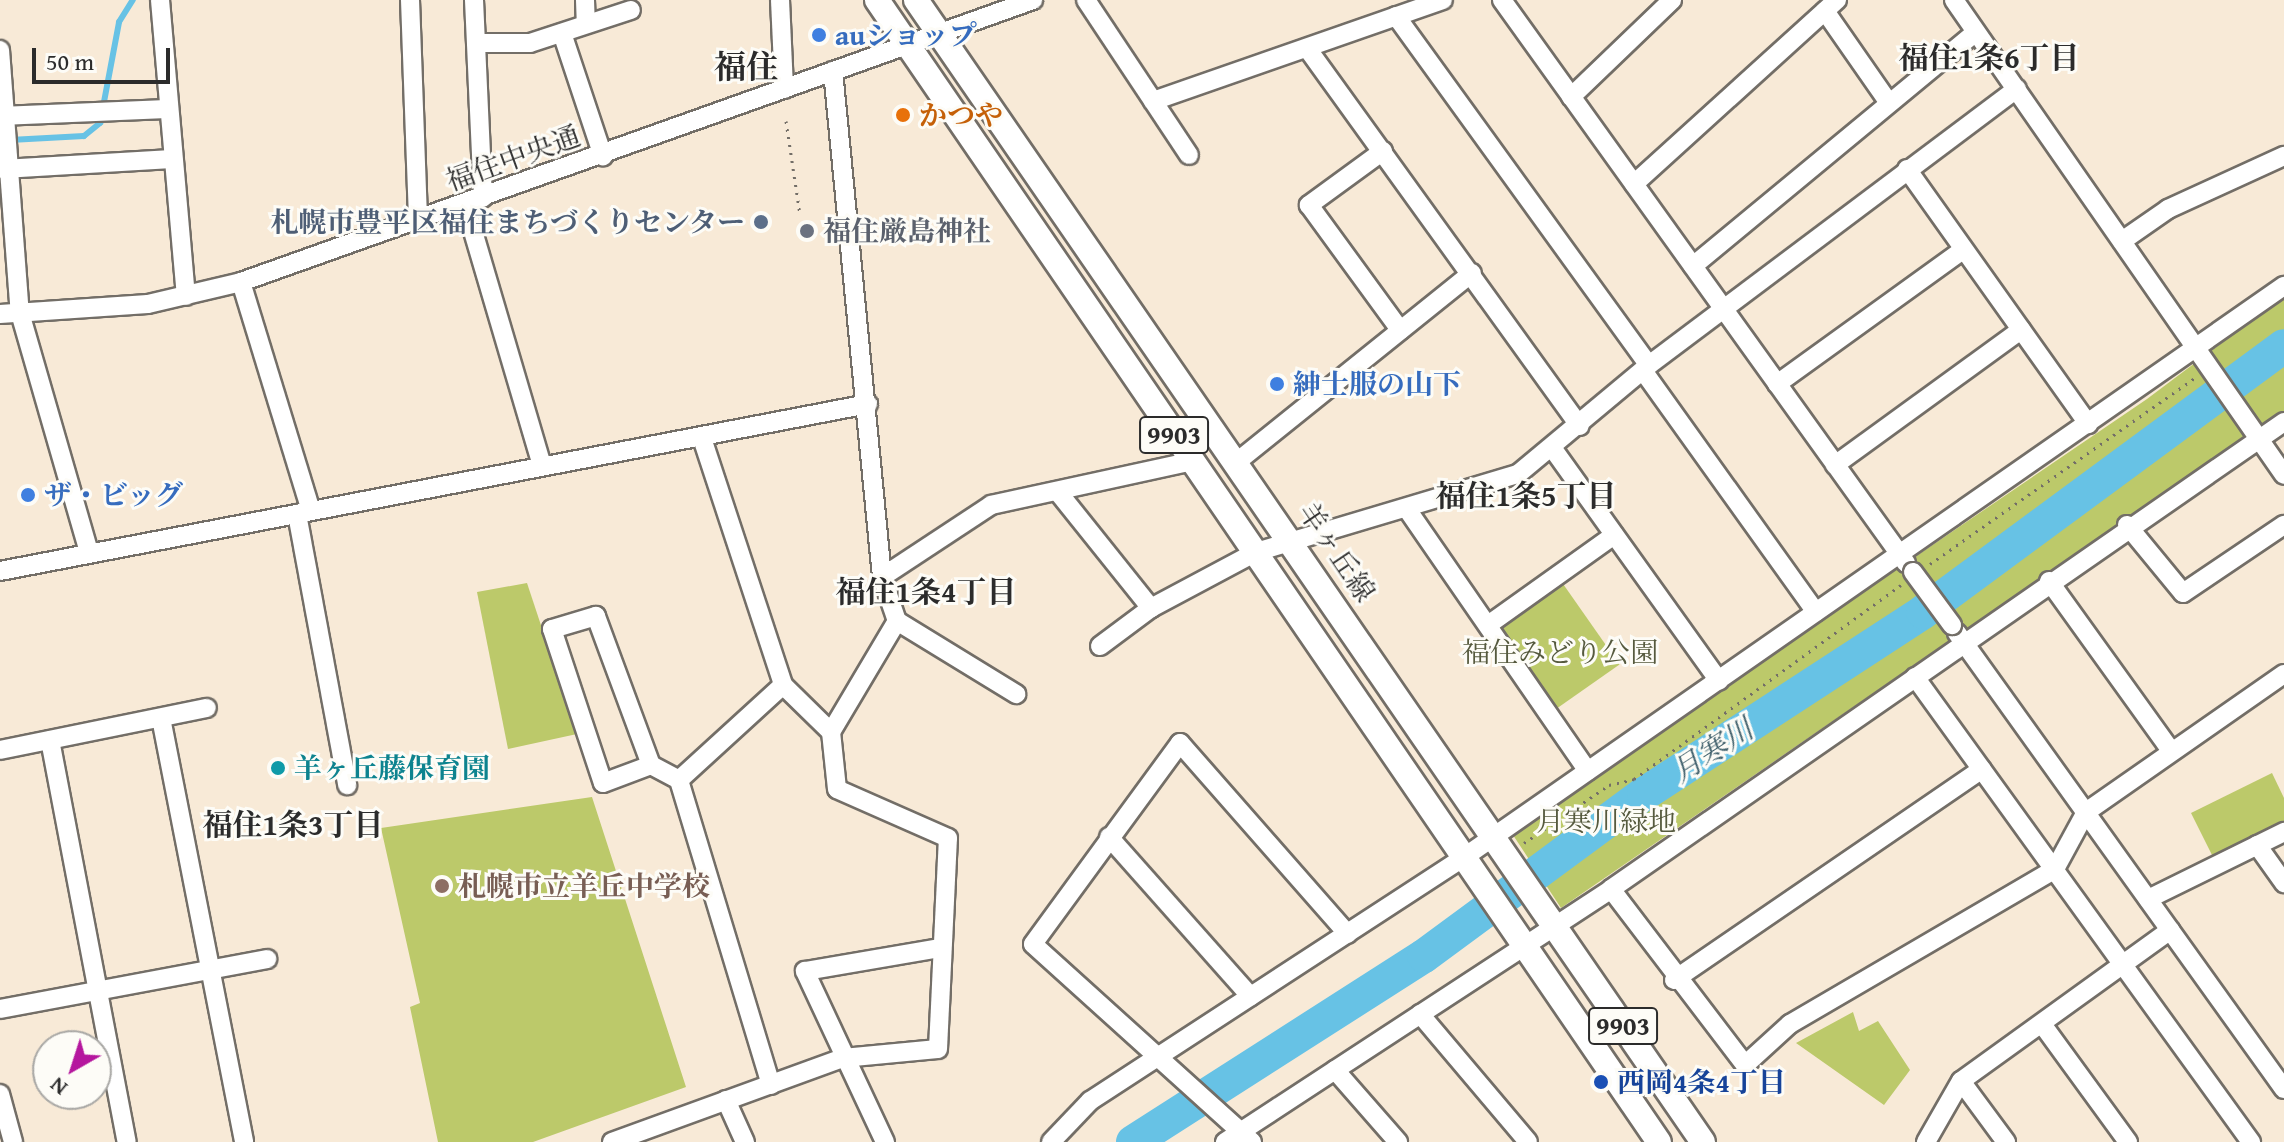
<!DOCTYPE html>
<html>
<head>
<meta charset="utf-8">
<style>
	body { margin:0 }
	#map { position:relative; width:2284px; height:1142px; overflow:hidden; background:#f8ead7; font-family:"Gentium Book Plus","Noto Serif JP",serif }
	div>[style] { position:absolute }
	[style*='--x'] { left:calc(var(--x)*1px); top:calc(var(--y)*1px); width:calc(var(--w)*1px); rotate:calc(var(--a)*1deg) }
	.green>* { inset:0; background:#bcc96a; transform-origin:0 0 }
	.stream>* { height:6px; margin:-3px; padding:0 3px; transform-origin:3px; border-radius:3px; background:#67c2e5 }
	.river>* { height:34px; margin:-17px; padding:0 17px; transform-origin:17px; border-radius:17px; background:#67c2e5 }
	.path>* { height:3px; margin-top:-1.5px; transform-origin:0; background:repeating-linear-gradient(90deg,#736e67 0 2px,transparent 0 8px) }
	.roads { filter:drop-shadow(2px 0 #736e67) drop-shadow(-2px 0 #736e67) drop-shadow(0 2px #736e67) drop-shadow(0 -2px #736e67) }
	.minor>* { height:18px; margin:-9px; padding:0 9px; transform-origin:9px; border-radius:9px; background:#fff }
	.major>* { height:24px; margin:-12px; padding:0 12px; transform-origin:12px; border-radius:12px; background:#fff }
	.bridges { filter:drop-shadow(2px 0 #736e67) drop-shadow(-2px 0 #736e67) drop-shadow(0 2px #736e67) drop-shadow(0 -2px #736e67) }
	.minor-bridge>* { height:18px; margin:-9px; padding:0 9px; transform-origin:9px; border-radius:9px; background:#fff }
	.dots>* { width:22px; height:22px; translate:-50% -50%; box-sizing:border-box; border:4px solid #fdfcf7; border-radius:50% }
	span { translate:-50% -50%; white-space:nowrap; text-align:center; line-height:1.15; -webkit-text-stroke:6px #fdfcf7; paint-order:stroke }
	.shield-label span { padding:2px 6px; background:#fdfcf7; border:2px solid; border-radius:6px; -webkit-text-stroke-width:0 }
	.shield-label { font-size:26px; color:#2b2b2b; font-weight:700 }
	.shop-label { font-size:28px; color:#366cbe; font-weight:700 }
	.left { translate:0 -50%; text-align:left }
	.food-label { font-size:28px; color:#c56008; font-weight:700 }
	.street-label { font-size:28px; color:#2b2b2b }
	.service-label { font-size:28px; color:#4e5e75; font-weight:700 }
	.right { translate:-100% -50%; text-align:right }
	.worship-label { font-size:28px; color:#5b616d; font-weight:700 }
	.park-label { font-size:28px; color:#565a3e }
	.culture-label { font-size:28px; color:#0d838f; font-weight:700 }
	.education-label { font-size:28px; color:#785e54; font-weight:700 }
	.transit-label { font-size:28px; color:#164399; font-weight:700 }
	.neighbourhood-label { font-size:30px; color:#2b2b2b; font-weight:700 }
	.water-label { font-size:30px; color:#40606c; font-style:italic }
	.quarter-label { font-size:32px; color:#2b2b2b; font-weight:700 }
	.north { position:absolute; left:32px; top:1030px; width:80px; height:80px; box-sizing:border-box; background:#fdfcf7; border:2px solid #a9a8a5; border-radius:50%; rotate:219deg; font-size:22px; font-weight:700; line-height:32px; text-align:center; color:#2b2b2b }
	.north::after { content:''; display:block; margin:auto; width:28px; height:36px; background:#b5179e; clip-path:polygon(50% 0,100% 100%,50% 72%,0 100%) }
	.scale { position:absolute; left:32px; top:48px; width:138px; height:36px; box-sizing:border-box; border:4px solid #2b2b2b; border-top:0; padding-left:10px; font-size:24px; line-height:28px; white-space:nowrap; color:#2b2b2b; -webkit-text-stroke:6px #fdfcf7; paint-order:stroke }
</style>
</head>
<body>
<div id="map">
	<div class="green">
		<i style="clip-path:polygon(2284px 296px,2284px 411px,1561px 908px,1511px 832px,2147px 399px)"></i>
		<i style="left:1561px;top:581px;width:102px;height:84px;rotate:55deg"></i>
		<i style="clip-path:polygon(527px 583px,577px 734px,508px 749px,477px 592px)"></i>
		<i style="clip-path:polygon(2272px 773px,2284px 798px,2284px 822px,2213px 857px,2191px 813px)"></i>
		<i style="clip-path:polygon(592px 797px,686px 1087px,533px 1142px,438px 1142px,410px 1007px,420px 1003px,381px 828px)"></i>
		<i style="clip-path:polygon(1853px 1012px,1859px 1031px,1878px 1021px,1910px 1070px,1884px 1105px,1796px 1043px)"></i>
	</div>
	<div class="stream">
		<i style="--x:10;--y:140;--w:74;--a:-3.1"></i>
		<i style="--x:84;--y:136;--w:21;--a:-39"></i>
		<i style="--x:100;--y:123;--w:103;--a:-79.3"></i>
		<i style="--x:119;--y:22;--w:26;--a:-58"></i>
	</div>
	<div class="river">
		<i style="--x:1133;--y:1142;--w:345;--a:-32.6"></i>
		<i style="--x:1424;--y:956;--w:273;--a:-36.4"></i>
		<i style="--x:1644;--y:794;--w:333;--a:-33.1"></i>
		<i style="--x:1923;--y:612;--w:448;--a:-36.4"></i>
	</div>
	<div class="path">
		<i style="--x:786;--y:121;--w:95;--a:81.5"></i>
		<i style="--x:1930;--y:564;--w:324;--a:-35.1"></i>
		<i style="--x:1524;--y:843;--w:103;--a:-34.3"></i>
		<i style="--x:1609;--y:785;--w:26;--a:-13"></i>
		<i style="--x:1634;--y:779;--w:330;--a:-36"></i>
	</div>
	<div class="roads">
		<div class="minor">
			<i style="--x:160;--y:0;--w:297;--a:85"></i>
			<i style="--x:410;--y:0;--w:222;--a:87.9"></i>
			<i style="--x:474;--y:0;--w:198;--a:87.4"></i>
			<i style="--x:585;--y:0;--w:23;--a:88"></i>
			<i style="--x:780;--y:0;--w:89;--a:87.4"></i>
			<i style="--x:1086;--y:0;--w:186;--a:56.4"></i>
			<i style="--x:1502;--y:0;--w:693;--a:54.34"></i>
			<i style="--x:1954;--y:0;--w:578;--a:55.21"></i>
			<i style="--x:1825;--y:11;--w:112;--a:55.2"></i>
			<i style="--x:1396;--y:16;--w:431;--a:54.1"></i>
			<i style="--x:562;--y:33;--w:130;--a:71.6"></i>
			<i style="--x:476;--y:43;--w:54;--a:0"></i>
			<i style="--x:530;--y:43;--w:106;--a:-18.1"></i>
			<i style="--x:1307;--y:48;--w:466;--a:54.2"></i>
			<i style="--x:0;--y:50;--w:264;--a:85.7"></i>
			<i style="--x:20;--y:313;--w:249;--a:73.9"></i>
			<i style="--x:833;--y:71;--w:508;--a:84.47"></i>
			<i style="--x:882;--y:577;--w:46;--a:71.2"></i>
			<i style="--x:1571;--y:97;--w:140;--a:-43.8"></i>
			<i style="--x:1153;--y:101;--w:307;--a:-19.2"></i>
			<i style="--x:0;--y:116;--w:167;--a:-2.4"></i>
			<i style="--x:1383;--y:151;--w:92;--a:143.9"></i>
			<i style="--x:1309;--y:205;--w:155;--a:53.9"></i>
			<i style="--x:3;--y:169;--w:169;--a:-3.4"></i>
			<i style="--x:1907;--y:169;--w:313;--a:54.6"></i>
			<i style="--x:1634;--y:184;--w:274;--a:-42.2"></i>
			<i style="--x:465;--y:204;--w:273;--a:73.6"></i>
			<i style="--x:2122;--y:241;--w:56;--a:-34.8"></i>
			<i style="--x:2168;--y:209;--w:128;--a:-24.6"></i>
			<i style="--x:1693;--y:266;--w:367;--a:-39.6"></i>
			<i style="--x:241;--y:282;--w:239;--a:73"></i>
			<i style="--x:0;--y:314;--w:148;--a:-3.9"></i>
			<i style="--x:148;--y:304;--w:96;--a:-13.3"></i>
			<i style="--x:241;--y:282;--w:841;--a:-19.6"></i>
			<i style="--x:1644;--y:372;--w:295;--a:54.4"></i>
			<i style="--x:1777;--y:384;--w:229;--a:-35.8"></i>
			<i style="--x:702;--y:438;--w:260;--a:71.8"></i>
			<i style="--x:1553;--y:449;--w:285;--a:54.4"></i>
			<i style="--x:1238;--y:461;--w:300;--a:-38.8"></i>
			<i style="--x:1835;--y:465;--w:230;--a:-36"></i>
			<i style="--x:1058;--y:492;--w:149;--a:51.3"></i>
			<i style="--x:1151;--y:608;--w:119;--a:-28.1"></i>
			<i style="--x:1256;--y:552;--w:273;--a:-16.6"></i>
			<i style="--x:1518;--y:474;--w:170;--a:-39.8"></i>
			<i style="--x:1649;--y:365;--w:460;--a:-36.9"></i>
			<i style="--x:1407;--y:509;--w:318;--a:55.4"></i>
			<i style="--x:297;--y:514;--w:276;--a:79.5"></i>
			<i style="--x:2127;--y:525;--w:88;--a:50.5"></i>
			<i style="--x:2183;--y:593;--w:122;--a:-34"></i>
			<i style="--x:0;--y:571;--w:884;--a:-10.89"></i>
			<i style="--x:882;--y:577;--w:131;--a:-33.4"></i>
			<i style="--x:991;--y:505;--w:206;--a:-12.3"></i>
			<i style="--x:2049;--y:581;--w:209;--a:54.3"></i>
			<i style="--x:1488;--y:625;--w:155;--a:-35.5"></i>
			<i style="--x:1957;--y:633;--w:561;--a:54.36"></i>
			<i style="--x:1100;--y:646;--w:64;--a:-36.7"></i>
			<i style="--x:1915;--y:677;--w:574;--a:54.15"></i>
			<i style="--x:161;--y:718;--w:432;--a:78.9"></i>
			<i style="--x:50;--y:740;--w:409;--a:79.2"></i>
			<i style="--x:0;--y:750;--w:211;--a:-11.5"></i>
			<i style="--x:651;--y:765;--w:159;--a:-110.3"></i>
			<i style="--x:596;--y:616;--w:46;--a:163.5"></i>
			<i style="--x:552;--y:629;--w:162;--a:71.7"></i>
			<i style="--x:603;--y:783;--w:51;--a:-20.6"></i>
			<i style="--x:651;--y:765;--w:32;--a:28"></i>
			<i style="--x:1109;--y:837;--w:213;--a:48.4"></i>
			<i style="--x:2257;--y:845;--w:47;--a:54.6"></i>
			<i style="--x:1611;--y:889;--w:221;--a:52.7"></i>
			<i style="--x:1745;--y:1065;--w:61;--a:-42.3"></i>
			<i style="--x:1790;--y:1024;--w:307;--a:-30.3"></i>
			<i style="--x:2055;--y:869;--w:65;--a:-61.5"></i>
			<i style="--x:2086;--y:812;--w:241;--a:-34.9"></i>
			<i style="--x:2148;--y:899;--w:152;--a:-26.2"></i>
			<i style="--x:1674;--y:980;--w:373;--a:-34.4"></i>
			<i style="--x:0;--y:1009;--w:272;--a:-10.6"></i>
			<i style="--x:1420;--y:1014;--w:167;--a:49.8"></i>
			<i style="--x:2042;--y:1024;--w:146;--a:53.9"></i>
			<i style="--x:1335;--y:1070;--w:96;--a:48.8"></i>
			<i style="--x:1961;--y:1081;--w:76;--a:53.6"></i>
			<i style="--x:771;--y:1085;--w:319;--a:-106.8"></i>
			<i style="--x:679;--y:780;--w:141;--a:-42.4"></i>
			<i style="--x:783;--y:685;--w:67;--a:44.4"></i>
			<i style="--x:831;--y:732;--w:129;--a:-59.3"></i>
			<i style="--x:897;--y:621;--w:140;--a:31.5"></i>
			<i style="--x:0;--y:1094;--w:50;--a:74.8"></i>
			<i style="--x:726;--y:1100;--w:46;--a:65.7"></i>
			<i style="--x:612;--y:1142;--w:246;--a:-20"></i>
			<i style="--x:843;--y:1058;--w:95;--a:-5.4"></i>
			<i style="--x:938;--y:1049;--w:211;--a:-87.3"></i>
			<i style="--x:948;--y:838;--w:121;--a:-156.2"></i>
			<i style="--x:837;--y:789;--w:57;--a:-96"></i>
			<i style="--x:885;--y:1142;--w:189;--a:-115.1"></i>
			<i style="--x:805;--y:971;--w:136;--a:-9.7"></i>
			<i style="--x:1051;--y:1142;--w:57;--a:-46.4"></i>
			<i style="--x:1090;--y:1101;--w:445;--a:-33.1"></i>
			<i style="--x:1463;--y:858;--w:1001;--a:-34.87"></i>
			<i style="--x:1225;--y:1142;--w:462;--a:-33.2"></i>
			<i style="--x:1611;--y:889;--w:819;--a:-34.76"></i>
			<i style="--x:1252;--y:1142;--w:295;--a:-137.9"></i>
			<i style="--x:1033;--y:944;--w:249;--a:-53.8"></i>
			<i style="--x:1180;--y:743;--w:254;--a:48.7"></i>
			<i style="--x:1926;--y:1142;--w:70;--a:-60.2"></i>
			<i style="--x:1961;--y:1081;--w:258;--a:-35.8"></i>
		</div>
		<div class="major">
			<i style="--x:877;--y:0;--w:1384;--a:55.6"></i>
			<i style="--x:916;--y:0;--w:1387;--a:55.43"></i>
		</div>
	</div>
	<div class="bridges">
		<div class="minor-bridge">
			<i style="--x:1913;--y:572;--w:66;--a:53.7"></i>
		</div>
	</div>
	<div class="dots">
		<i style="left:819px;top:35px;background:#3f7fe0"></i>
		<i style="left:903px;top:115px;background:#e8710a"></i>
		<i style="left:761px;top:222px;background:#5c6f8a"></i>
		<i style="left:807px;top:231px;background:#6b7280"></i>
		<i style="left:1277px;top:384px;background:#3f7fe0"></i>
		<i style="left:28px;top:495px;background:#3f7fe0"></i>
		<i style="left:278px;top:768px;background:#0f9aa8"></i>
		<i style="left:442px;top:886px;background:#8d6e63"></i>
		<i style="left:1601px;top:1082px;background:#1a4fb4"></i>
	</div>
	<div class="shield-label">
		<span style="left:1174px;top:435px">9903</span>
		<span style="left:1623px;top:1026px">9903</span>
	</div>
	<div class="shop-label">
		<span class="left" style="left:835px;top:35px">auショップ</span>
		<span class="left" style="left:1293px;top:384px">紳士服の山下</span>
		<span class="left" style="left:44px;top:495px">ザ・ビッグ</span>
	</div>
	<div class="food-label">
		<span class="left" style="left:919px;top:115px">かつや</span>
	</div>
	<div class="street-label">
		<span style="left:513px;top:158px;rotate:-20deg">福住中央通</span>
		<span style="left:1337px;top:552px;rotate:56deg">羊ヶ丘線</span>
	</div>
	<div class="service-label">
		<span class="right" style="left:745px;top:222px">札幌市豊平区福住まちづくりセンター</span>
	</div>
	<div class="worship-label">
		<span class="left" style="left:823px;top:231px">福住厳島神社</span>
	</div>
	<div class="park-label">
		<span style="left:1560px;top:652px">福住みどり公園</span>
		<span style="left:1606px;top:821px">月寒川緑地</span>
	</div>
	<div class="culture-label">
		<span class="left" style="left:294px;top:768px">羊ヶ丘藤保育園</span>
	</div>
	<div class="education-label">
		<span class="left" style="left:458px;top:886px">札幌市立羊丘中学校</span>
	</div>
	<div class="transit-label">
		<span class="left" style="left:1617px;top:1082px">西岡4条4丁目</span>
	</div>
	<div class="neighbourhood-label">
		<span style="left:1989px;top:57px">福住1条6丁目</span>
		<span style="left:1526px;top:495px">福住1条5丁目</span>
		<span style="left:926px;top:591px">福住1条4丁目</span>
		<span style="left:293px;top:824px">福住1条3丁目</span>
	</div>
	<div class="water-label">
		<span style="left:1712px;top:750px;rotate:-33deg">月寒川</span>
	</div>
	<div class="quarter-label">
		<span style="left:746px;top:67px">福住</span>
	</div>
	<div class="north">N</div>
	<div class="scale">50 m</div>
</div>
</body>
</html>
